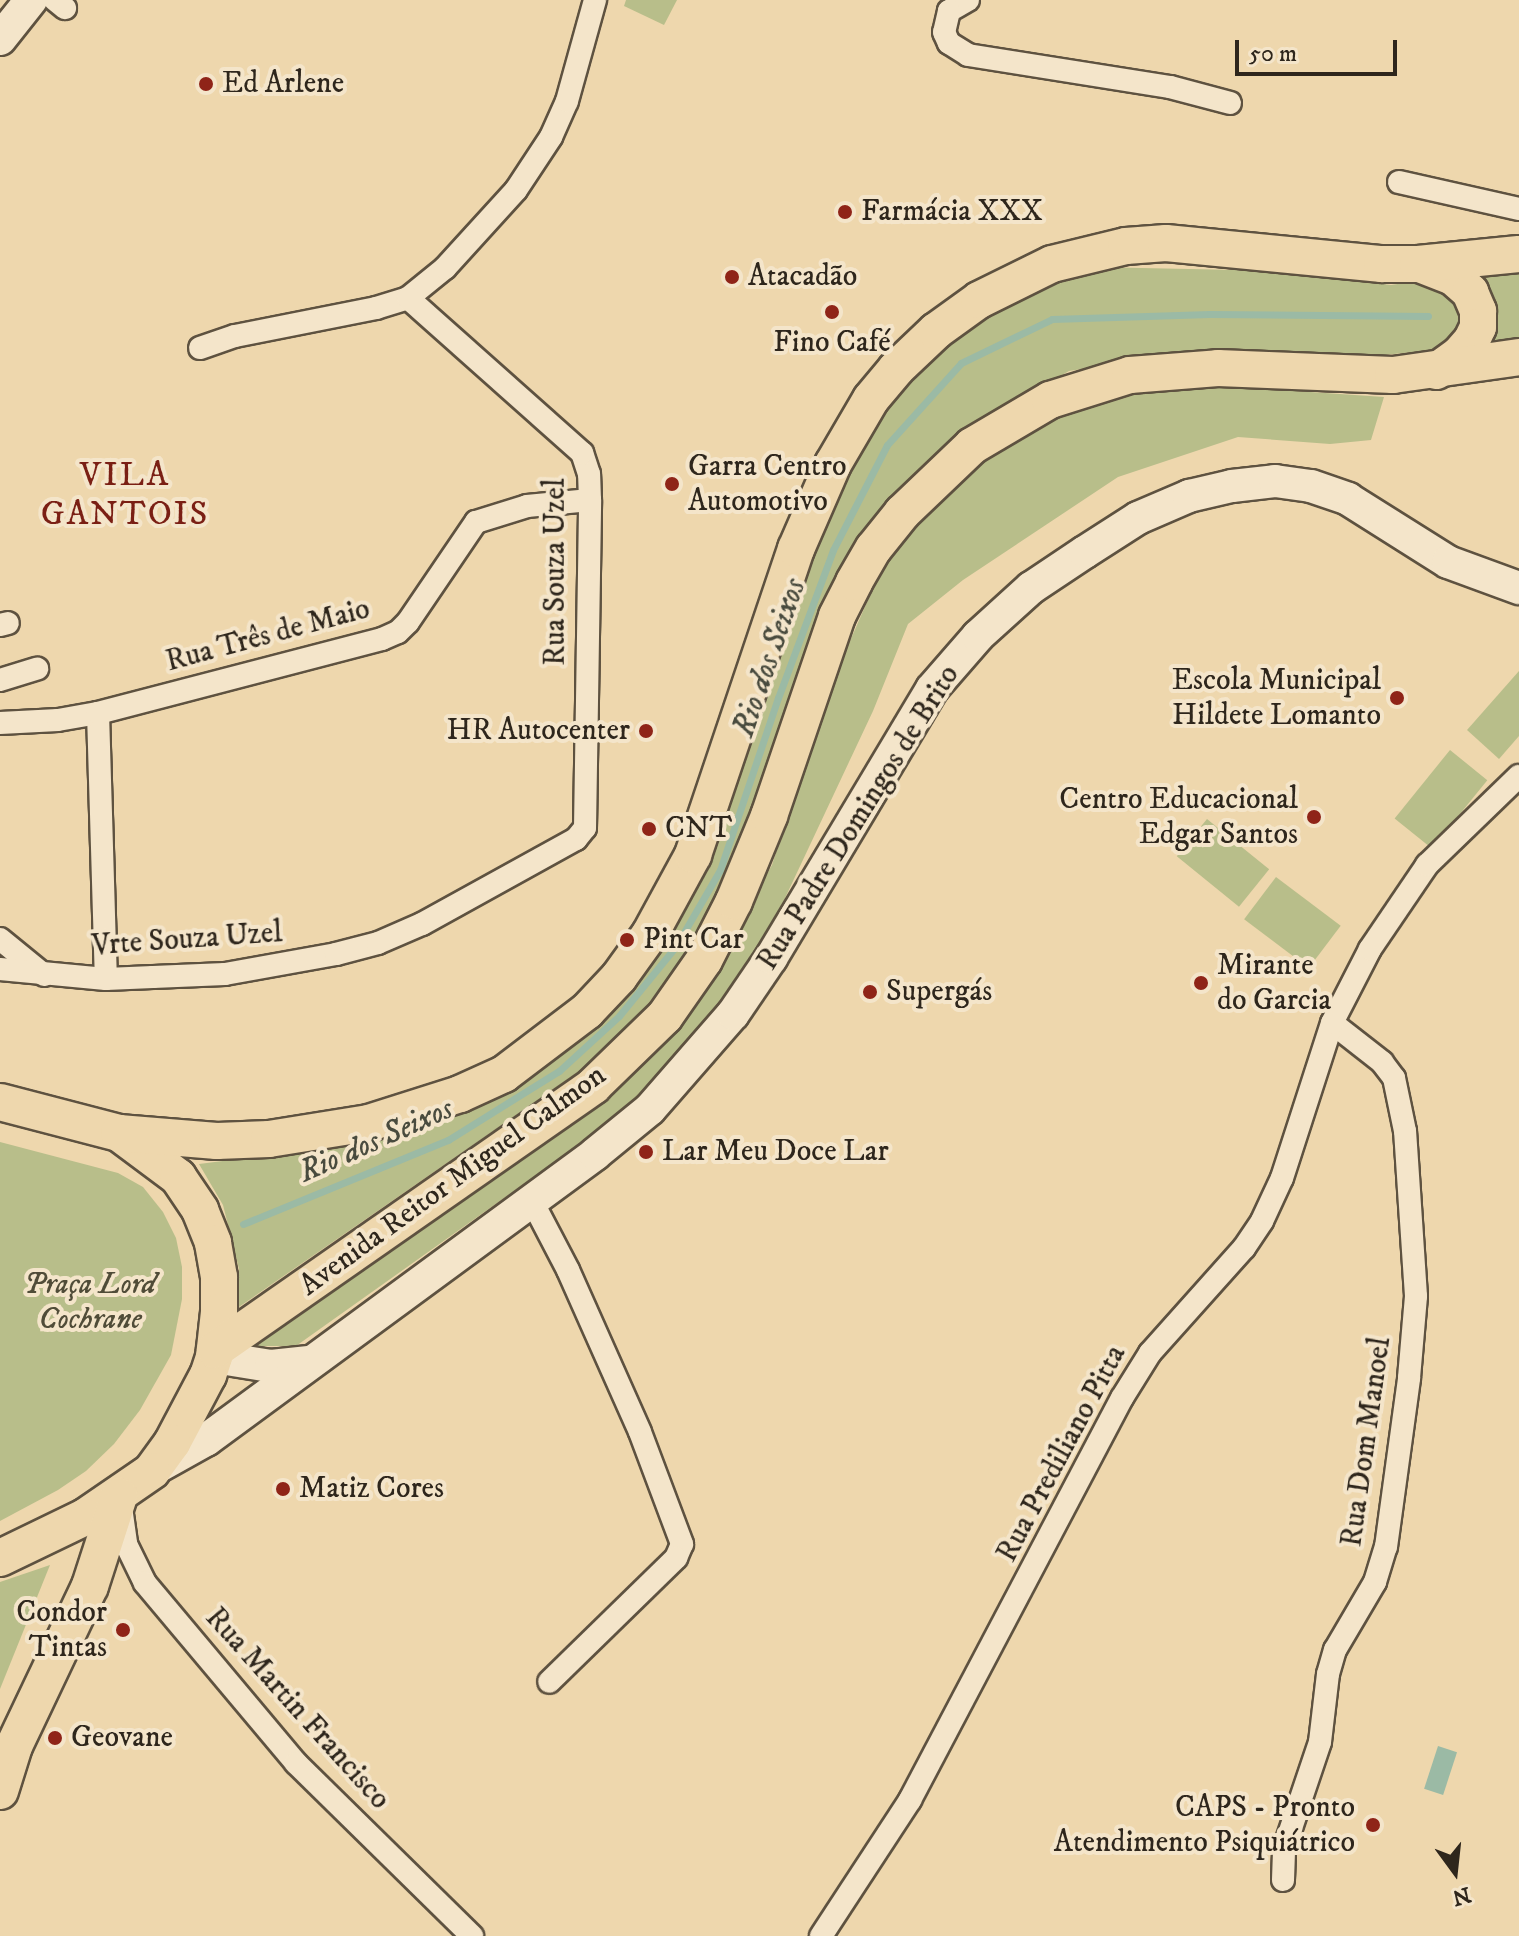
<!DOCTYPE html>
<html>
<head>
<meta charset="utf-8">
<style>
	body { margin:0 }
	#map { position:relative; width:1519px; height:1936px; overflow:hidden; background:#eed7ad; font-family:"IM FELL DW Pica",serif }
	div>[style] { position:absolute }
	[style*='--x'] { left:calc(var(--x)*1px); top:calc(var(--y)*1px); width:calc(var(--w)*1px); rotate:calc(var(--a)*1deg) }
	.green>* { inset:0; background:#b8be8a; transform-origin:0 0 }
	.water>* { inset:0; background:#9bbaa5; transform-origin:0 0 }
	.stream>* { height:7px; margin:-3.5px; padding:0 3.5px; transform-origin:3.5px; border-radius:3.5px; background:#9bbaa5 }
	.roads { filter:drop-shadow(2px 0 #5e5240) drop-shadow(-2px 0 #5e5240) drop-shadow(0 2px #5e5240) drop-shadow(0 -2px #5e5240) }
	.minor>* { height:22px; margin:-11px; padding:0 11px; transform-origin:11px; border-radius:11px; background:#f4e5ca }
	.secondary>* { height:32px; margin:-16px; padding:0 16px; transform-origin:16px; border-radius:16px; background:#f4e5ca }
	.primary>* { height:36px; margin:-18px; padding:0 18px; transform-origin:18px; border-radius:18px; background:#eed7ad }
	.dots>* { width:22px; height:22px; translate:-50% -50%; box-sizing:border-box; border:4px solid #f4e5ca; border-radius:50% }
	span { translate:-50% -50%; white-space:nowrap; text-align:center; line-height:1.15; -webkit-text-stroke:8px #f4e5ca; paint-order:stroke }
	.poi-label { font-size:30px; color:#2e261c }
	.left { translate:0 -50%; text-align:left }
	.right { translate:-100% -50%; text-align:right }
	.street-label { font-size:30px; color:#2e261c }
	.park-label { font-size:30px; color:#504c38; font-style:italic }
	.water-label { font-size:32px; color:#494b3e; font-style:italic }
	.quarter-label { font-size:34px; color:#7a1f14; letter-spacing:2px }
	.north { position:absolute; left:1415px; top:1832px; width:80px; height:80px; -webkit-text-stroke:6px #f4e5ca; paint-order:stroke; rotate:165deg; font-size:22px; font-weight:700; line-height:32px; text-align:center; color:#2e261c }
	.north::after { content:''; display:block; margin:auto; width:28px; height:36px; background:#2e261c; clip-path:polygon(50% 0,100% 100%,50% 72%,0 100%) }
	.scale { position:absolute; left:1235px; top:40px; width:162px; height:36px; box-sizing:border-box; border:4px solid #2e261c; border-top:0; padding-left:10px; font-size:24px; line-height:28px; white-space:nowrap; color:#2e261c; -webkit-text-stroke:6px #f4e5ca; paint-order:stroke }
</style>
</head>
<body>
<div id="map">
	<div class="green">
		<i style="clip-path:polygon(626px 0,677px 0,664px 25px,624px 6px)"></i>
		<i style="clip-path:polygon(1519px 265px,1519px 337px,1493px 344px,1374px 356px,1205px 350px,1069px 371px,953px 439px,870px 525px,818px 619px,729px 875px,688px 951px,633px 1024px,581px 1070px,236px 1309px,239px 1269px,223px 1205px,199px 1164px,332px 1147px,443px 1121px,546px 1067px,615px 1002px,663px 944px,710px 867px,819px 538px,850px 468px,895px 395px,977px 319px,1094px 267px,1281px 271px,1391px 285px)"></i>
		<i style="clip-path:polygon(1193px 384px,1384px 397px,1371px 440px,1330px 444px,1238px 437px,1118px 477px,963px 580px,908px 624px,873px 711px,753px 966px,684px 1048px,618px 1117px,296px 1346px,250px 1346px,703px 986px,772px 865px,828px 691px,889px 552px,973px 462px,1087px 402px)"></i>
		<i style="clip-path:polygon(1519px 671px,1519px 736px,1499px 759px,1467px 730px)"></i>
		<i style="left:1450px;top:750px;width:48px;height:88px;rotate:39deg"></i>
		<i style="left:1207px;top:819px;width:80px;height:48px;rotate:39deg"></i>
		<i style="left:1276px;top:877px;width:81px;height:53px;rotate:37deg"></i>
		<i style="clip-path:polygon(0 1142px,118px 1173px,143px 1187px,163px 1212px,176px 1238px,182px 1267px,182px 1299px,171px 1355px,140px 1410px,114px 1444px,86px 1471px,58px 1490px,0 1521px)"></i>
		<i style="clip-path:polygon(50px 1565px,0 1689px,0 1582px)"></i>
	</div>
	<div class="water">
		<i style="left:1438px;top:1746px;width:20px;height:45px;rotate:18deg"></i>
	</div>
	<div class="stream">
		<i style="--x:243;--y:1224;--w:222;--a:-22.3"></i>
		<i style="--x:448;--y:1140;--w:131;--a:-31.9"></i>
		<i style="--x:559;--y:1071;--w:81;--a:-42.5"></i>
		<i style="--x:619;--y:1016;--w:90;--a:-50.8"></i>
		<i style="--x:676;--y:946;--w:88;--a:-59.9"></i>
		<i style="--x:720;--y:870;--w:182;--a:-71.4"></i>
		<i style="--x:778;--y:698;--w:158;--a:-69.6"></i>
		<i style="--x:833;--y:550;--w:118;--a:-62.8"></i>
		<i style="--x:887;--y:445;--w:110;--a:-47.9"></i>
		<i style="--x:961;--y:363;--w:101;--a:-25.8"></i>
		<i style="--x:1052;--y:319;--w:158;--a:-1.8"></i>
		<i style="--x:1210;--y:314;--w:218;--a:0.5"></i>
	</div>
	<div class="roads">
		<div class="minor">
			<i style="--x:55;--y:0;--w:13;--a:39"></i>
			<i style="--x:968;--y:0;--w:22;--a:150"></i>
			<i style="--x:949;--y:11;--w:22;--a:103"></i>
			<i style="--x:944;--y:32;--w:12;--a:66"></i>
			<i style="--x:949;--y:43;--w:22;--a:32"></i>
			<i style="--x:968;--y:55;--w:205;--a:9"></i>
			<i style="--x:1170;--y:87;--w:62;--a:14.9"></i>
			<i style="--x:1399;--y:182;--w:123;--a:12.7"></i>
			<i style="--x:200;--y:348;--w:37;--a:-19"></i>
			<i style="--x:235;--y:336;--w:144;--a:-11.2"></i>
			<i style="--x:376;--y:308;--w:34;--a:-17"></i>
			<i style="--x:408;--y:298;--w:48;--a:-39"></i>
			<i style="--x:445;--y:268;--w:105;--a:-47.7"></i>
			<i style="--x:516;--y:190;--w:64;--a:-56.6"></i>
			<i style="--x:551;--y:137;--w:39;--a:-66"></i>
			<i style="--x:567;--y:101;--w:105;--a:-74.5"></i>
			<i style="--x:0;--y:625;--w:8;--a:-14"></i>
			<i style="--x:0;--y:680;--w:39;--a:-17"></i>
			<i style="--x:98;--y:713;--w:266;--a:88.3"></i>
			<i style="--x:0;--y:723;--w:58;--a:-3"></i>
			<i style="--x:58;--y:720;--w:41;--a:-9.9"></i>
			<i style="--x:98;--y:713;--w:293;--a:-14.6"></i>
			<i style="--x:382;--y:639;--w:17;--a:-24"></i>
			<i style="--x:398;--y:632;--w:14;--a:-45"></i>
			<i style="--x:408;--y:622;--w:121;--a:-55.8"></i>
			<i style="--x:476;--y:522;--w:53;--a:-17.4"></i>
			<i style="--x:527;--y:506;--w:63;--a:-5.4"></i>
			<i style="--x:0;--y:939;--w:57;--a:39.3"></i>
			<i style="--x:0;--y:969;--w:106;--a:5.4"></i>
			<i style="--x:106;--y:979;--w:47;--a:-2.4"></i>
			<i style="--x:153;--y:977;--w:72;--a:-2.4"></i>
			<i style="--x:225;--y:974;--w:113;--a:-10.2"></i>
			<i style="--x:336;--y:954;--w:43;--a:-14.7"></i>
			<i style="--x:378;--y:943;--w:48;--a:-23.4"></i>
			<i style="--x:422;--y:924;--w:176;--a:-28.9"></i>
			<i style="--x:576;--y:839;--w:14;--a:-51"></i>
			<i style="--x:585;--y:828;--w:328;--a:-89.1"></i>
			<i style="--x:590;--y:500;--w:26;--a:-92"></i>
			<i style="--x:589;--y:474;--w:22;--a:-108"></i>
			<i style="--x:582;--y:453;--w:233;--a:-138.3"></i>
			<i style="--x:532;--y:1201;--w:78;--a:62.4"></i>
			<i style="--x:568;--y:1270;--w:177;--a:66"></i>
			<i style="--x:640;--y:1432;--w:120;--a:69.4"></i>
			<i style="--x:682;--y:1544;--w:15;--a:113"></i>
			<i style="--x:676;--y:1558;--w:177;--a:135.7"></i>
			<i style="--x:121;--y:1507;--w:37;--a:82"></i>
			<i style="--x:126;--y:1544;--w:43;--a:64"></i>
			<i style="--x:145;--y:1583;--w:235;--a:50"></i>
			<i style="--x:296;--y:1763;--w:247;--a:44.5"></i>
			<i style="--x:1283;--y:1880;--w:31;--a:-88"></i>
			<i style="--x:1284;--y:1849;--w:113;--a:-71.4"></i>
			<i style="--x:1320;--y:1742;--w:68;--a:-83.3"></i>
			<i style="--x:1328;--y:1674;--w:25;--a:-74"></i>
			<i style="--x:1335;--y:1650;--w:79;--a:-59.5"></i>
			<i style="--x:1375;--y:1582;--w:37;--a:-73"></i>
			<i style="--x:1386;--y:1547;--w:171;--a:-82.2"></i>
			<i style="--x:1409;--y:1378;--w:82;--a:-85.1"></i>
			<i style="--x:1416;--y:1296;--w:165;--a:-93.8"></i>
			<i style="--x:1405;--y:1131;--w:54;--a:-101.7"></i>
			<i style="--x:1394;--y:1078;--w:20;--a:-127"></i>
			<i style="--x:1382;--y:1062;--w:63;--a:-142"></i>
			<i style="--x:821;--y:1936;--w:163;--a:-56.8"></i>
			<i style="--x:910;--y:1800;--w:454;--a:-62.2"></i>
			<i style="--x:1122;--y:1398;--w:53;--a:-58.1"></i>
			<i style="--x:1150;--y:1353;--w:141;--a:-48.2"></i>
			<i style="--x:1244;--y:1248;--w:32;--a:-56"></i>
			<i style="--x:1262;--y:1221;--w:47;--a:-65.1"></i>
			<i style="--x:1282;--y:1178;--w:163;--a:-72.1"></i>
			<i style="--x:1332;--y:1023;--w:83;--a:-62.8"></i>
			<i style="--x:1370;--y:949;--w:102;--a:-55.8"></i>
			<i style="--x:1427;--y:865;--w:128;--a:-44.1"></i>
		</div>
		<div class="secondary">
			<i style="--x:0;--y:39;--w:50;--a:-51.5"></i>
			<i style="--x:214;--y:1357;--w:58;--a:9"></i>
			<i style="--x:271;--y:1366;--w:38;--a:-6"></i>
			<i style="--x:152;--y:1470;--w:62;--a:-29.1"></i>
			<i style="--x:206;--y:1440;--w:483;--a:-36.3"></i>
			<i style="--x:595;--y:1154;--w:71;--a:-39.3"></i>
			<i style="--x:650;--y:1109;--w:126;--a:-48.9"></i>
			<i style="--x:733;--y:1014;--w:68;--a:-55.8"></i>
			<i style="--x:771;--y:958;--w:313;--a:-59.1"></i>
			<i style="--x:932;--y:689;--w:70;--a:-49"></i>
			<i style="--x:978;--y:636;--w:72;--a:-42.2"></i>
			<i style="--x:1031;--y:588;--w:65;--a:-33.7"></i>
			<i style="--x:1085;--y:552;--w:63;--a:-32.7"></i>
			<i style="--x:1138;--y:518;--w:56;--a:-23.3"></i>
			<i style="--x:1189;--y:496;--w:44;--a:-13.1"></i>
			<i style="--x:1232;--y:486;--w:43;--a:-6.6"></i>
			<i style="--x:1275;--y:481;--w:36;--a:8"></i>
			<i style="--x:1311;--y:486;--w:39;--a:19"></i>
			<i style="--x:1348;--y:499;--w:118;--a:32.2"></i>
			<i style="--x:1448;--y:562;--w:76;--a:20.1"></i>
		</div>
		<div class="primary">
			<i style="--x:1422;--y:265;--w:33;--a:21"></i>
			<i style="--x:1453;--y:277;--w:23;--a:41"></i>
			<i style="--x:1470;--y:292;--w:21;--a:67"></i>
			<i style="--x:1478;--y:311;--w:16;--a:90"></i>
			<i style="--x:1478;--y:327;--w:14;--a:115"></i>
			<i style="--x:1472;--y:340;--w:18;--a:131"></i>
			<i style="--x:1460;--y:354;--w:29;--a:144"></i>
			<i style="--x:0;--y:1102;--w:123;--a:14.6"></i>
			<i style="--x:119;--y:1133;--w:74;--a:36.7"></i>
			<i style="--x:178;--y:1177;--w:40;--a:56"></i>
			<i style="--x:200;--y:1210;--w:35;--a:68"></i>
			<i style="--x:213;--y:1243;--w:35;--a:80"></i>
			<i style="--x:219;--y:1277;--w:35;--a:90"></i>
			<i style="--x:219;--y:1312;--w:45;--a:96.3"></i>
			<i style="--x:214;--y:1357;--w:19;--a:108"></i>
			<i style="--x:208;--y:1375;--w:77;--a:117.9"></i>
			<i style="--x:172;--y:1443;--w:34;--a:126"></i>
			<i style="--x:152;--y:1471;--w:81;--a:145.5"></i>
			<i style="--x:85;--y:1517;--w:94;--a:154.2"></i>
			<i style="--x:119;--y:1133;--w:98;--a:4.7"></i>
			<i style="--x:217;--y:1141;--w:52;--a:-2.2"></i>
			<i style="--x:269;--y:1139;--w:101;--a:-9.1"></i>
			<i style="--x:369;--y:1123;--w:96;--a:-17.7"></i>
			<i style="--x:460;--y:1094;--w:48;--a:-24.4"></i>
			<i style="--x:504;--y:1074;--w:104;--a:-37.2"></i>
			<i style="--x:587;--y:1011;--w:47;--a:-46.7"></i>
			<i style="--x:619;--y:977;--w:53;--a:-54.2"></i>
			<i style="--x:650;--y:934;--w:90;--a:-61.4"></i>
			<i style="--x:693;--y:855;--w:323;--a:-71.4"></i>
			<i style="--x:796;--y:549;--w:93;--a:-66.5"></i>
			<i style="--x:833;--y:464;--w:75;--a:-59.7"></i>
			<i style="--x:871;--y:399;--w:39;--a:-50"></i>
			<i style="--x:896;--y:369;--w:55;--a:-43.5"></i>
			<i style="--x:936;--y:331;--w:53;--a:-35.8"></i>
			<i style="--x:979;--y:300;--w:81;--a:-26.3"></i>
			<i style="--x:1052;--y:264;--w:76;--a:-13.7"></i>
			<i style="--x:1126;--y:246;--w:40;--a:-4.3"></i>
			<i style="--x:1166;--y:243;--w:217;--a:5.6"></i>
			<i style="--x:1382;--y:264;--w:36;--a:0"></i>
			<i style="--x:1418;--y:264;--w:101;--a:-5.7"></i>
			<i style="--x:215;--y:1350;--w:461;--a:-34.9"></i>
			<i style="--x:593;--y:1086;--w:100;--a:-44.2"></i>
			<i style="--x:665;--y:1016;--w:68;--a:-55.1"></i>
			<i style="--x:704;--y:960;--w:66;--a:-63"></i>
			<i style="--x:734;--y:901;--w:92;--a:-67.6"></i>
			<i style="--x:769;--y:816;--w:211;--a:-71.2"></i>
			<i style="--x:837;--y:616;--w:38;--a:-63"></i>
			<i style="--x:854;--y:582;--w:39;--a:-60"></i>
			<i style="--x:874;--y:548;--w:45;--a:-51.3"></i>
			<i style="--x:902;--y:513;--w:97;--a:-43.7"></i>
			<i style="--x:972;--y:446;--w:91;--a:-30.5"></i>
			<i style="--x:1050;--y:400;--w:84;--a:-17.4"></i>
			<i style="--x:1130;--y:375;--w:88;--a:-4.5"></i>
			<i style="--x:1218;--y:368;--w:175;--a:2.3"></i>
			<i style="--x:1393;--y:375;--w:127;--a:-8.1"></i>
			<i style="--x:0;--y:1791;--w:47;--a:-72.7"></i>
			<i style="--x:14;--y:1746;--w:177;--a:-64.6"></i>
			<i style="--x:90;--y:1586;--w:95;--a:-72.1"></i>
		</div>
	</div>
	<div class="dots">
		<i style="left:206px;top:84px;background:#8f2418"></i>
		<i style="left:845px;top:212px;background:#8f2418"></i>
		<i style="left:732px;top:277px;background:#8f2418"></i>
		<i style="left:832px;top:312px;background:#8f2418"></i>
		<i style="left:672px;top:484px;background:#8f2418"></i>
		<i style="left:1397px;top:698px;background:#8f2418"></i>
		<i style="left:646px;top:731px;background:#8f2418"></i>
		<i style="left:1314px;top:817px;background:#8f2418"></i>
		<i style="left:649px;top:829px;background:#8f2418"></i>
		<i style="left:627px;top:940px;background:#8f2418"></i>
		<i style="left:1201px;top:983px;background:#8f2418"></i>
		<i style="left:870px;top:992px;background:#8f2418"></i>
		<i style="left:646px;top:1152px;background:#8f2418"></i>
		<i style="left:283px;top:1489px;background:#8f2418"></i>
		<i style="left:123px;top:1630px;background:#8f2418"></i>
		<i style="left:55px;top:1738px;background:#8f2418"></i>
		<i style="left:1373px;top:1825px;background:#8f2418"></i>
	</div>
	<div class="poi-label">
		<span class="left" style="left:222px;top:84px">Ed Arlene</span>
		<span class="left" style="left:861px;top:212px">Farmácia XXX</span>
		<span class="left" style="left:748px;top:277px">Atacadão</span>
		<span style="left:832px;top:343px">Fino Café</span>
		<span class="left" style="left:688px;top:484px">Garra Centro<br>Automotivo</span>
		<span class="right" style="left:1381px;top:698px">Escola Municipal<br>Hildete Lomanto</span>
		<span class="right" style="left:630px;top:731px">HR Autocenter</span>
		<span class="right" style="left:1298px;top:817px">Centro Educacional<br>Edgar Santos</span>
		<span class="left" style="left:665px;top:829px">CNT</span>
		<span class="left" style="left:643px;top:940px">Pint Car</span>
		<span class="left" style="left:1217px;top:983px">Mirante<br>do Garcia</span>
		<span class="left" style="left:886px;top:992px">Supergás</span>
		<span class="left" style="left:662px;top:1152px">Lar Meu Doce Lar</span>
		<span class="left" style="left:299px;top:1489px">Matiz Cores</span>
		<span class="right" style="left:107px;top:1630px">Condor<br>Tintas</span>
		<span class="left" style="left:71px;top:1738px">Geovane</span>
		<span class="right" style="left:1355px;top:1825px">CAPS - Pronto<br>Atendimento Psiquiátrico</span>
	</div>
	<div class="street-label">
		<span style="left:556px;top:572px;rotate:-90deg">Rua Souza Uzel</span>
		<span style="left:268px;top:636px;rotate:-15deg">Rua Três de Maio</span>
		<span style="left:859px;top:818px;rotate:-58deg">Rua Padre Domingos de Brito</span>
		<span style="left:187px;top:940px;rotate:-4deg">Vrte Souza Uzel</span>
		<span style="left:453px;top:1181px;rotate:-36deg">Avenida Reitor Miguel Calmon</span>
		<span style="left:1367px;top:1442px;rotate:-82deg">Rua Dom Manoel</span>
		<span style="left:1062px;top:1454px;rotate:-62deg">Rua Prediliano Pitta</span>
		<span style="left:297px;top:1709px;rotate:48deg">Rua Martin Francisco</span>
	</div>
	<div class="park-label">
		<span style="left:90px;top:1302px">Praça Lord<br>Cochrane</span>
	</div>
	<div class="water-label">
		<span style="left:770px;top:658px;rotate:-71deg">Rio dos Seixos</span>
		<span style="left:376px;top:1141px;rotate:-24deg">Rio dos Seixos</span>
	</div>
	<div class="quarter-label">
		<span style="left:125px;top:495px">VILA<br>GANTOIS</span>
	</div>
	<div class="north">N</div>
	<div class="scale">50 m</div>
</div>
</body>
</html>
